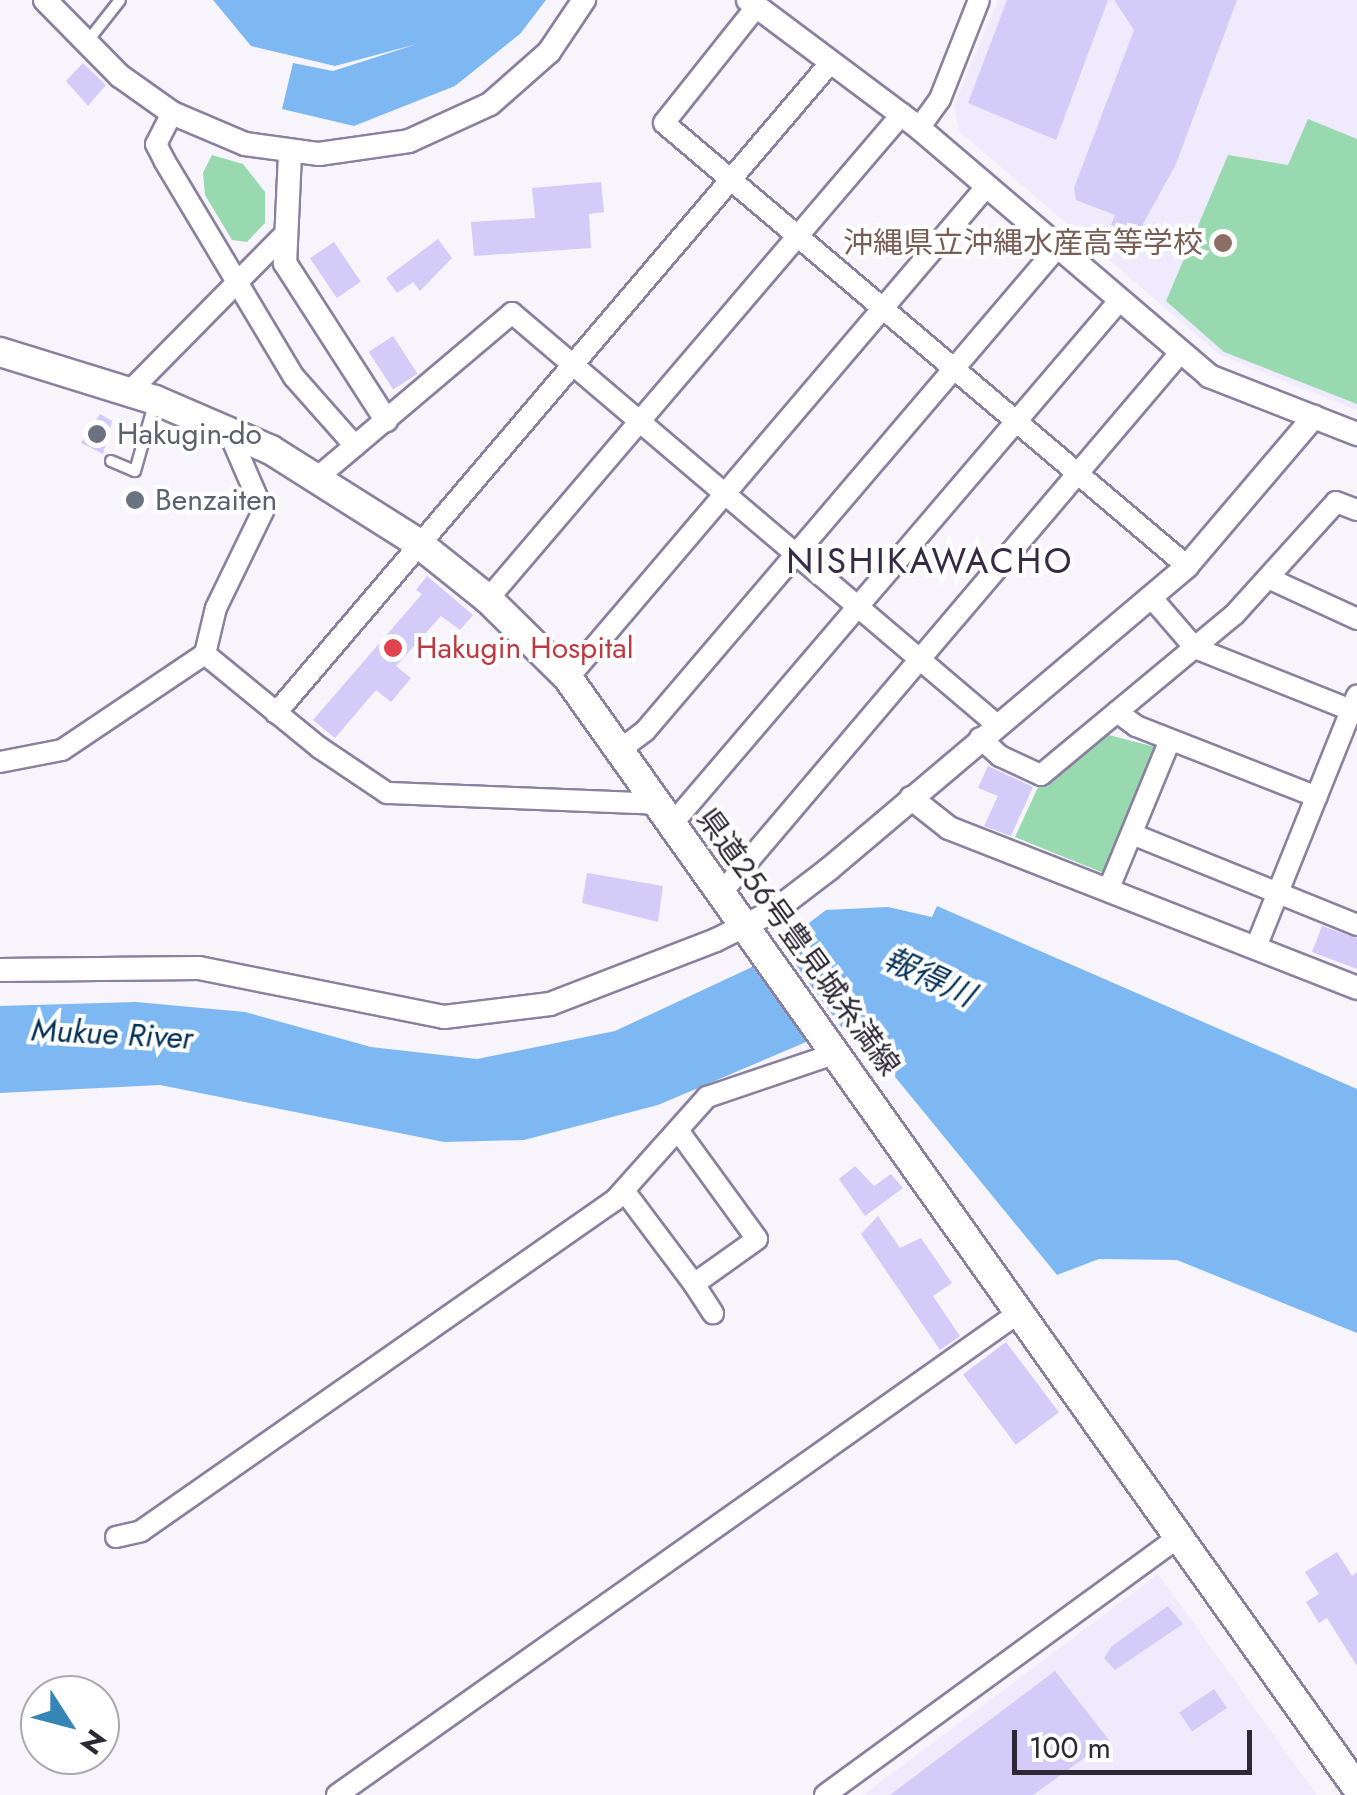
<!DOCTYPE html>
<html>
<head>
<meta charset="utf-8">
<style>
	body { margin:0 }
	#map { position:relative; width:1357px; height:1795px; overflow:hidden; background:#f7f4fc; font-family:Jost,"Noto Sans JP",sans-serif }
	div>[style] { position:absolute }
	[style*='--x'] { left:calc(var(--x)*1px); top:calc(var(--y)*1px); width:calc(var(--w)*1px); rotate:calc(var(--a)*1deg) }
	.built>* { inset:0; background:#f0ebfc }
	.green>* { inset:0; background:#98d9af }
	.water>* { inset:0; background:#7db8f3 }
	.pier>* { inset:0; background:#f7f4fc; transform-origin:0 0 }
	.building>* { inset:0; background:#d3cbf8; transform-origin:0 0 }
	.roads { filter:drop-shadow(2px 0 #8a809f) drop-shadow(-2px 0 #8a809f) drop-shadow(0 2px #8a809f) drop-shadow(0 -2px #8a809f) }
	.service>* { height:10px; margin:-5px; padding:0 5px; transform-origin:5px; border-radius:5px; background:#fff }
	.minor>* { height:20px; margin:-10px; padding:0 10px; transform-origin:10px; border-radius:10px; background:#fff }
	.tertiary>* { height:22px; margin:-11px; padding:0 11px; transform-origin:11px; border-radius:11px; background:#fff }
	.secondary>* { height:28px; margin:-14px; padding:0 14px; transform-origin:14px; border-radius:14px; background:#fff }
	.dots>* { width:28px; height:28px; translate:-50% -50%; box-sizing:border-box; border:5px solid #fff; border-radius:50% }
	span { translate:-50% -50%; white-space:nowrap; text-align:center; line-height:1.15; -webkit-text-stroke:8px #fff; paint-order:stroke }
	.education-label { font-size:30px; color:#785e54 }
	.right { translate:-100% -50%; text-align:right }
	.worship-label { font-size:30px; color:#5b616d }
	.left { translate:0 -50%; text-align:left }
	.health-label { font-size:30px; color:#be3a42 }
	.street-label { font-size:30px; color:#2c2835 }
	.water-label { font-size:32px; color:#043156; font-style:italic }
	.quarter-label { font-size:35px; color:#352b46; letter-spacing:2.5px }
	.north { position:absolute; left:20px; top:1675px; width:100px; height:100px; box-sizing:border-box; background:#fff; border:2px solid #aba9ae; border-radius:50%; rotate:126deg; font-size:28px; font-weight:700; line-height:40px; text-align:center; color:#2c2835 }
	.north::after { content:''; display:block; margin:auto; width:35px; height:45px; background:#3585b6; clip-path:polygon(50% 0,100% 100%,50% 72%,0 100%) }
	.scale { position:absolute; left:1012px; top:1730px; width:240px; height:45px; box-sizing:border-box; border:5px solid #2c2835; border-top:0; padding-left:12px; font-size:30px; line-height:35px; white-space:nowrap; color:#2c2835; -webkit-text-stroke:8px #fff; paint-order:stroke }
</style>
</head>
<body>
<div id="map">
	<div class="built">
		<i style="clip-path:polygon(998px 0,1357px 0,1357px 410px,1220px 355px,959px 131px,954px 105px)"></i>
		<i style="clip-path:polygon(1158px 1574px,1317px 1795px,863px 1795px)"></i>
	</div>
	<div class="green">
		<i style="clip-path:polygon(1308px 119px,1357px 139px,1357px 404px,1224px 352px,1166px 301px,1228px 155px,1288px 165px)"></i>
		<i style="clip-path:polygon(212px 155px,243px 164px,265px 192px,265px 223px,247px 242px,232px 240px,205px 195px,203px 173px)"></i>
		<i style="clip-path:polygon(1105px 734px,1159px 748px,1106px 874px,1015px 837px,1039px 785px,1047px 787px)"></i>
	</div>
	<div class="water">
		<i style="clip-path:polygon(213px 0,546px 0,520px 34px,455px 86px,354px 126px,282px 109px,293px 63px,333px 71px,417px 44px,335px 66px,251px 46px)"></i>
		<i style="clip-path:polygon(937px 906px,1357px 1089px,1357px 1333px,1177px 1260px,1099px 1259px,1057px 1275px,851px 1023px,658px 1105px,524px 1140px,444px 1142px,160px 1085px,0 1093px,0 1006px,136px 1002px,245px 1012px,371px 1047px,477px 1059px,615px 1031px,750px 968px,826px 910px,888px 907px,932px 917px)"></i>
	</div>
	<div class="pier">
		<i style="left:780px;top:943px;width:108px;height:36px;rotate:54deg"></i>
	</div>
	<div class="building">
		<i style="clip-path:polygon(1007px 0,1108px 0,1056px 140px,968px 103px)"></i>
		<i style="clip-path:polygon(1114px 0,1237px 0,1176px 164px,1137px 235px,1111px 225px,1115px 215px,1076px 200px,1074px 188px,1134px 30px)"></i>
		<i style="clip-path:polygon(83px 63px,106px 85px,88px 106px,66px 81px)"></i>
		<i style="clip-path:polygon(601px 182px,604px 212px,589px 214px,591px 248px,474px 256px,471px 222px,535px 218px,532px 188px)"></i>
		<i style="clip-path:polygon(438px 239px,452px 258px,420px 291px,413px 282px,397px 293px,386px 278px)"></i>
		<i style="left:334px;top:242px;width:48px;height:29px;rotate:56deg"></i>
		<i style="left:393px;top:336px;width:45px;height:29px;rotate:57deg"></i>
		<i style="clip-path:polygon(100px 414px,112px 421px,103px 454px,81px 443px)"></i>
		<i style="clip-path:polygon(427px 576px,473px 615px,460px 630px,441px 616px,396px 666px,411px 678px,391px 702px,376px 690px,335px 738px,313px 720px,422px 594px,416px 590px)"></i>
		<i style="clip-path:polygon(988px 766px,1033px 787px,1011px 836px,984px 826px,998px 796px,978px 788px)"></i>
		<i style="clip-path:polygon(587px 873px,663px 886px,658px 922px,582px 903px)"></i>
		<i style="clip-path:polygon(1322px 926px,1357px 938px,1357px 969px,1312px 952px)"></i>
		<i style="clip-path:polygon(855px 1166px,874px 1186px,891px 1174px,903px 1188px,865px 1216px,839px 1179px)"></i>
		<i style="clip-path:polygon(878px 1216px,900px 1248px,921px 1238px,952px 1283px,933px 1296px,960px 1336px,940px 1350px,861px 1234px)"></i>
		<i style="left:1006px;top:1342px;width:88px;height:54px;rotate:53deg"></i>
		<i style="clip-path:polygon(1337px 1552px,1352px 1576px,1357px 1572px,1357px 1666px,1327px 1618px,1319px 1623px,1306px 1602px,1319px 1594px,1305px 1572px)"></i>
		<i style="clip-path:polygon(1168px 1606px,1183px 1624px,1115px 1670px,1104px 1658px,1112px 1646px)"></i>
		<i style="clip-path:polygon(1055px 1671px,1109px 1740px,1033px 1795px,890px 1795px)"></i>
		<i style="left:1214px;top:1689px;width:23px;height:42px;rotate:56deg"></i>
	</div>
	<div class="roads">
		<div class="service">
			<i style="--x:87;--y:42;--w:53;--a:-51.8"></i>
			<i style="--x:111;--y:461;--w:26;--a:23"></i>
			<i style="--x:135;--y:471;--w:73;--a:-74.1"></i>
		</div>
		<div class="minor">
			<i style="--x:757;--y:6;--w:149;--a:128.5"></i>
			<i style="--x:664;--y:123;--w:685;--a:40.27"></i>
			<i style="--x:172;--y:113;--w:35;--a:117"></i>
			<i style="--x:156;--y:144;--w:18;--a:63"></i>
			<i style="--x:164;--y:160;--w:253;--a:59.1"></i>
			<i style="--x:294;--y:377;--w:92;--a:48.5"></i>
			<i style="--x:919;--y:128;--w:36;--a:-54"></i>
			<i style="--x:940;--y:99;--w:106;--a:-68.5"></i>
			<i style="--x:128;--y:393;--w:218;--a:-45.4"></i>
			<i style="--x:318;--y:477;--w:254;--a:-40.2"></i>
			<i style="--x:512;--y:313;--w:635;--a:40.34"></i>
			<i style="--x:1268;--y:578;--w:98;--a:24.7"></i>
			<i style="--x:1151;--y:597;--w:67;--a:49.2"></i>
			<i style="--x:1195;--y:648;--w:168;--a:21.7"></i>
			<i style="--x:488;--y:599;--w:638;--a:-49.52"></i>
			<i style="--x:205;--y:654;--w:149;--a:39.3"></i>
			<i style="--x:320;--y:748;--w:81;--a:33.9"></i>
			<i style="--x:387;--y:793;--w:272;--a:2.3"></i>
			<i style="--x:205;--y:654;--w:47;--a:-76.6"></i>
			<i style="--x:216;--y:608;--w:108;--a:-64.1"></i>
			<i style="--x:263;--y:511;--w:88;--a:-113.4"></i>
			<i style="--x:568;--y:678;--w:645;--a:-49.59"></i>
			<i style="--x:1117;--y:712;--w:24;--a:36"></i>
			<i style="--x:1136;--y:726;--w:194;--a:21.4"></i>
			<i style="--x:276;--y:713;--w:855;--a:-49.55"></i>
			<i style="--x:980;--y:738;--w:27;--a:42"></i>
			<i style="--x:1000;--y:756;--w:45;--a:24.9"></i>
			<i style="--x:1041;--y:775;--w:251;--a:-39.7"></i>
			<i style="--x:1234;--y:615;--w:152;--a:-47.9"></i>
			<i style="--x:1336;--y:502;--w:22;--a:21"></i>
			<i style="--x:621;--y:749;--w:30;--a:-37"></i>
			<i style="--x:645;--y:731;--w:635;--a:-49.54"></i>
			<i style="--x:0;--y:762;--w:63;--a:-11"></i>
			<i style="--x:62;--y:750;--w:172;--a:-33.9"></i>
			<i style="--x:673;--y:823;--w:687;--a:-49.49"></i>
			<i style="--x:1132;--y:834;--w:243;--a:22"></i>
			<i style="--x:1109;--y:888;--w:160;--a:-67.6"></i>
			<i style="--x:722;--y:892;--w:707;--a:-49.64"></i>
			<i style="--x:1256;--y:947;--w:271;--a:-68.1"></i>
			<i style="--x:625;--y:1192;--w:115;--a:53.1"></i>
			<i style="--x:694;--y:1284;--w:77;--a:-35.5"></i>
			<i style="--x:757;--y:1239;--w:131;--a:-126"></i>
			<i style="--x:694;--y:1284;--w:35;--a:57"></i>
			<i style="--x:116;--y:1537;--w:26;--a:-13"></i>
			<i style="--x:141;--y:1531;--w:578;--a:-34.93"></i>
			<i style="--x:615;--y:1200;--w:138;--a:-48.2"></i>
			<i style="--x:707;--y:1097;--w:137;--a:-18.7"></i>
			<i style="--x:337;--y:1795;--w:837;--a:-35.27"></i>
			<i style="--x:825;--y:1795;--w:438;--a:-36.1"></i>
		</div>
		<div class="tertiary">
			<i style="--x:45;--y:0;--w:107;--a:45.4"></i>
			<i style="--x:120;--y:76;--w:64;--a:35.4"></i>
			<i style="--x:172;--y:113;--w:79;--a:23"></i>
			<i style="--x:245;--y:144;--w:75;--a:7.7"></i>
			<i style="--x:319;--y:154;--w:91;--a:-8.2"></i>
			<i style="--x:409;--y:141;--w:89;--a:-24.6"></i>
			<i style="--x:490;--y:104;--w:79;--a:-41.4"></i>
			<i style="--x:549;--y:52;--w:63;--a:-56.1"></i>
			<i style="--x:748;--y:0;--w:214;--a:36.8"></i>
			<i style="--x:919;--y:128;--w:382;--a:40.5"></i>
			<i style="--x:1209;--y:376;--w:159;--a:21.4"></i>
			<i style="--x:290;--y:154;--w:109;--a:92.6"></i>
			<i style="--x:285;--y:263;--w:187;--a:57.2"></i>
			<i style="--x:911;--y:798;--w:48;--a:38.3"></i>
			<i style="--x:949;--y:828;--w:438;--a:21.4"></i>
			<i style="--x:0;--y:970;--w:199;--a:-0.6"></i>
			<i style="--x:199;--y:968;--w:250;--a:11.3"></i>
			<i style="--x:444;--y:1017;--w:107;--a:-7"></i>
			<i style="--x:550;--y:1004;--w:178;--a:-21.1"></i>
			<i style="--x:716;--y:940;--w:65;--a:-26.6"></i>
			<i style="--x:774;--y:911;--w:69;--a:-37.4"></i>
			<i style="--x:829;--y:869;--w:469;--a:-40.2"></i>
			<i style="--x:1187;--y:566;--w:196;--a:-49.6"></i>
		</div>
		<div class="secondary">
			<i style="--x:0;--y:352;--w:162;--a:17.2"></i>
			<i style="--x:155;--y:400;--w:126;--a:23.3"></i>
			<i style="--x:271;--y:450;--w:174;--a:32.3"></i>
			<i style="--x:418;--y:543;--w:90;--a:38.7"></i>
			<i style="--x:488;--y:599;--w:112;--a:44.6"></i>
			<i style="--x:568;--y:678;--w:1362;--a:54.59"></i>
		</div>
	</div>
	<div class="dots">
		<i style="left:1223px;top:243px;background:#8d6e63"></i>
		<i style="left:97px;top:434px;background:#6b7280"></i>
		<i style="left:135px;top:500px;background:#6b7280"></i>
		<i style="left:393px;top:648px;background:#e0444e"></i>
	</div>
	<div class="education-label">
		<span class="right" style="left:1203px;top:243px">沖縄県立沖縄水産高等学校</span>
	</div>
	<div class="worship-label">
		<span class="left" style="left:117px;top:434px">Hakugin-do</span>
		<span class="left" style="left:155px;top:500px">Benzaiten</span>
	</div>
	<div class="health-label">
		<span class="left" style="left:416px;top:648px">Hakugin Hospital</span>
	</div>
	<div class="street-label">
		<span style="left:798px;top:942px;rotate:54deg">県道256号豊見城糸満線</span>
	</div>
	<div class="water-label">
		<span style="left:929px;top:977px;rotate:25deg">報得川</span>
		<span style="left:112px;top:1034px;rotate:3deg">Mukue River</span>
	</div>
	<div class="quarter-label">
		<span style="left:930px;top:561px">NISHIKAWACHO</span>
	</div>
	<div class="north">N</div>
	<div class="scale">100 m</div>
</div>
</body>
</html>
